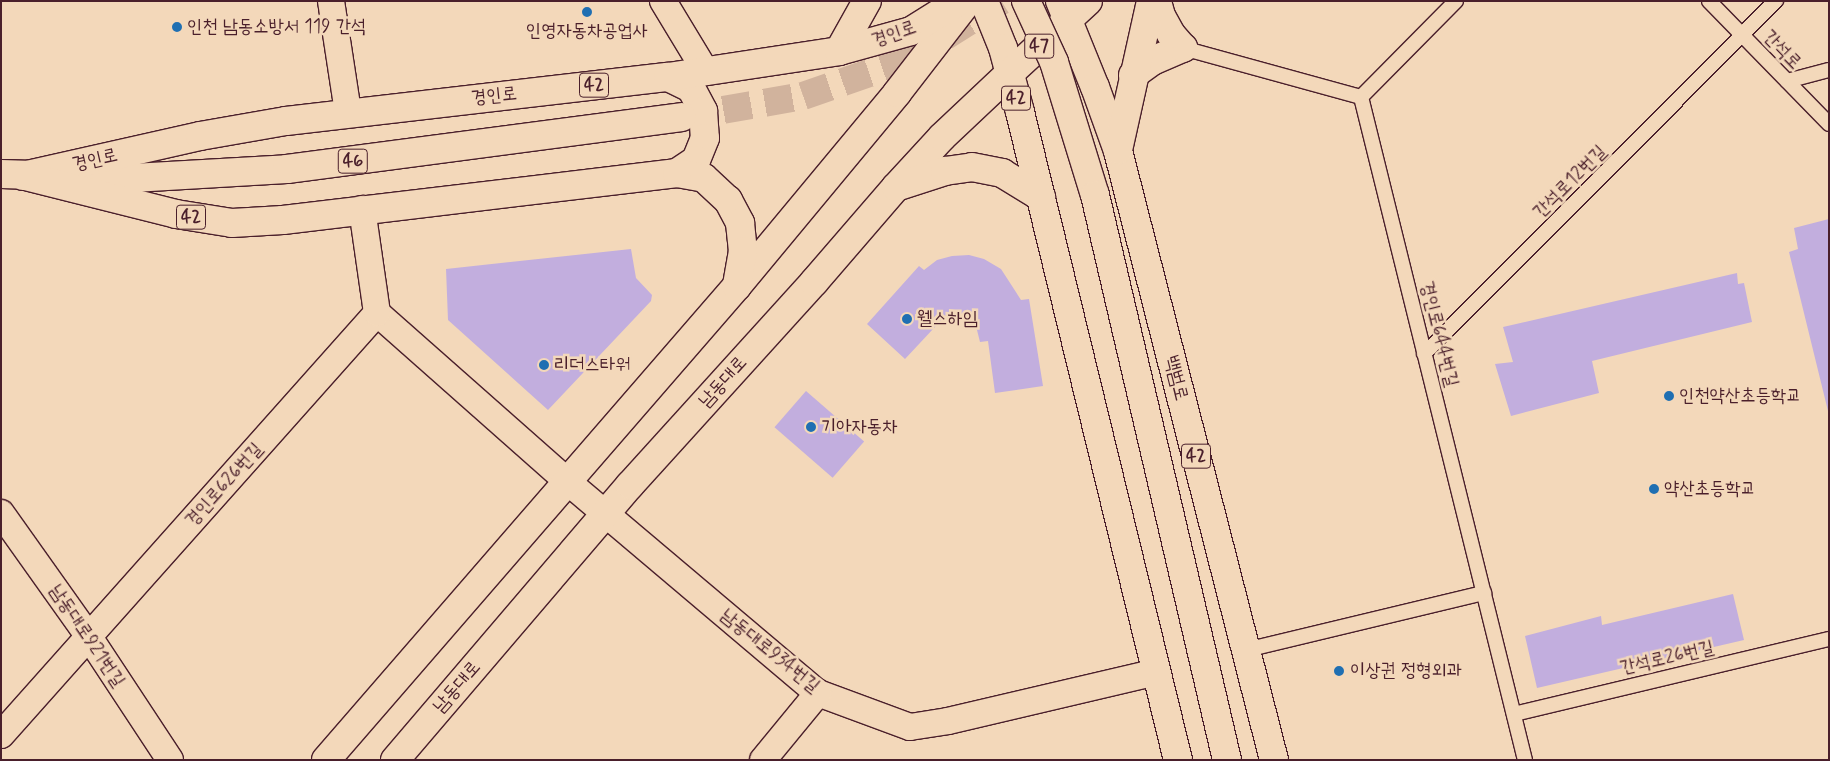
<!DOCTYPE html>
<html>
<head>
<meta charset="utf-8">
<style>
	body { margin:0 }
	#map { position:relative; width:1830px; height:761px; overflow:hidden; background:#f3d8ba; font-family:Mynerve,"Poor Story",sans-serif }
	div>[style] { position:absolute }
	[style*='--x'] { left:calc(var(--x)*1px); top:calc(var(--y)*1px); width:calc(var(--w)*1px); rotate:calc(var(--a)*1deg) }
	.building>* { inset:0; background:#c2aede; transform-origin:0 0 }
	.primary-tunnel>* { height:28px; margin-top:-14px; transform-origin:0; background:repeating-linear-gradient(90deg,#d1b39d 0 28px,transparent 0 42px) }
	.roads { filter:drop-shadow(1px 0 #4a1f2b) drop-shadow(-1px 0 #4a1f2b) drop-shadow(0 1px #4a1f2b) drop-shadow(0 -1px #4a1f2b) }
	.lane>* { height:14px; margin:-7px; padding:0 7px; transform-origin:7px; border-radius:7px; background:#f3d8ba }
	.street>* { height:26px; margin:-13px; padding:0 13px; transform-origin:13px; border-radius:13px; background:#f3d8ba }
	.secondary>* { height:28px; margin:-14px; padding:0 14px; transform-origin:14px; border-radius:14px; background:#f3d8ba }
	.primary>* { height:28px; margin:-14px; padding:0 14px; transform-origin:14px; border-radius:14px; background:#f3d8ba }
	.bridges { filter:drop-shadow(1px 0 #4a1f2b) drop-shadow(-1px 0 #4a1f2b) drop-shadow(0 1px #4a1f2b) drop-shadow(0 -1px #4a1f2b) }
	.secondary-bridge>* { height:28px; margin:-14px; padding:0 14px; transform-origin:14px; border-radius:14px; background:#f3d8ba }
	.dots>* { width:14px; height:14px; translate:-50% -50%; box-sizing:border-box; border:2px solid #f3d8ba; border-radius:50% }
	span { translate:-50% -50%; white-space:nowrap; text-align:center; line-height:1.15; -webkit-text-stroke:5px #f3d8ba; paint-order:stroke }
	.shield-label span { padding:1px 4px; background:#f3d8ba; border:1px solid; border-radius:4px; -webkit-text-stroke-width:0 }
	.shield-label { font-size:18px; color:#4a1f2b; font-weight:700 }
	.poi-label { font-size:19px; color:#4a1f2b }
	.left { translate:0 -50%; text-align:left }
	.street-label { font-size:19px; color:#4a1f2b }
	.frame { position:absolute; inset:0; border:2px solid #4a1f2b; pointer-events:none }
</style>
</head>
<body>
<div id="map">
	<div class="building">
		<i style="clip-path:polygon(1829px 219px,1829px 411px,1828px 411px,1789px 252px,1798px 249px,1794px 228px)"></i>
		<i style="clip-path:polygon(631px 249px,636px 278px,652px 295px,651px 301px,548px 410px,448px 320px,446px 269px)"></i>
		<i style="clip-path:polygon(969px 255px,984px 259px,1001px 269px,1021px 300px,1029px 299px,1043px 386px,995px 393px,988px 341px,980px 342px,973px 314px,948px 313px,905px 359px,867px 324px,919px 266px,924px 270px,937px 260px,952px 256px)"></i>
		<i style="clip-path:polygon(1737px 273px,1738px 284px,1744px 283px,1752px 322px,1592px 361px,1599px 393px,1511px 416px,1495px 364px,1513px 362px,1503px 327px)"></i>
		<i style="left:806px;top:391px;width:77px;height:48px;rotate:41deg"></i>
		<i style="clip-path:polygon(1733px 594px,1744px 640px,1537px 688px,1525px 636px,1601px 616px,1602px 625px)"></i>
	</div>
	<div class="primary-tunnel">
		<i style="--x:682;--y:117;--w:123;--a:-9.8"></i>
		<i style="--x:803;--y:96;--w:112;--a:-19.2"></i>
		<i style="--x:909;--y:59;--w:109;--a:-32.2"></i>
	</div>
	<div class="roads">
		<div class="lane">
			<i style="--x:1709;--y:1;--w:172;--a:45.7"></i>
			<i style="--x:1183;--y:48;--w:185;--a:15.4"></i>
			<i style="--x:1787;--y:81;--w:43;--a:-14.7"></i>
			<i style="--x:1361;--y:97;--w:683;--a:76.11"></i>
			<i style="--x:1361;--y:97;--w:135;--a:-45.3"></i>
			<i style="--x:1424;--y:354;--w:499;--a:-45.1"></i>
			<i style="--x:1246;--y:650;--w:245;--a:-13.5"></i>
			<i style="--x:1514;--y:714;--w:324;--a:-13.4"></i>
		</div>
		<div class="street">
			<i style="--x:331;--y:1;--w:112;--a:81.3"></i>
			<i style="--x:663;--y:1;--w:83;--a:58.8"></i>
			<i style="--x:377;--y:313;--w:255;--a:41.5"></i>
			<i style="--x:568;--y:482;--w:327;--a:40.2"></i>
			<i style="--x:818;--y:693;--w:98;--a:20.3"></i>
			<i style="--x:910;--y:727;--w:38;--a:-9"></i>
			<i style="--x:948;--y:721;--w:215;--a:-13.2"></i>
			<i style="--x:1;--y:513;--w:152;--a:54.6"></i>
			<i style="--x:89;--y:637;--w:147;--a:56.6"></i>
			<i style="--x:1;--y:735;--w:565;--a:-48.3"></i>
			<i style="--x:377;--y:313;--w:105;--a:-98.2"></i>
			<i style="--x:763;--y:760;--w:87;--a:-50.6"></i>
		</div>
		<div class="secondary">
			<i style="--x:326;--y:760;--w:627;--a:-49.07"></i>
			<i style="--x:737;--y:286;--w:251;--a:-50.3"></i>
			<i style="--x:897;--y:93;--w:116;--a:-52.3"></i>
			<i style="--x:395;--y:760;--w:362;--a:-49.5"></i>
			<i style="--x:630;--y:485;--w:274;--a:-47.8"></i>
			<i style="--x:814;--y:282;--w:125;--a:-49.2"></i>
			<i style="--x:896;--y:187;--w:68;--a:-47.4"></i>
			<i style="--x:942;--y:137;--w:93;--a:-43.3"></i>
		</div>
		<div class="primary">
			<i style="--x:984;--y:1;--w:51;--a:68"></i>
			<i style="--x:1003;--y:48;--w:66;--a:75.1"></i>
			<i style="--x:1020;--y:112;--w:667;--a:76.3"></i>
			<i style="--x:1060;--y:1;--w:93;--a:67.9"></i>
			<i style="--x:1095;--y:87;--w:68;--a:70.2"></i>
			<i style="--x:1118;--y:151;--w:629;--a:75.63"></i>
			<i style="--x:839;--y:51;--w:57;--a:-60.8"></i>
			<i style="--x:1010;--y:73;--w:106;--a:-42.7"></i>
			<i style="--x:1133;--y:75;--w:24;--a:-36"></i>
			<i style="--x:1152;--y:61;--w:34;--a:-23"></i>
			<i style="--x:1183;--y:48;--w:18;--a:-131"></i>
			<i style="--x:1171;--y:34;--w:21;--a:-119"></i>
			<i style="--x:1161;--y:16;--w:16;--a:-105"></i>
			<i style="--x:668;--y:77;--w:25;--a:26"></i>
			<i style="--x:691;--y:88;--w:26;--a:62"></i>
			<i style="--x:703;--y:111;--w:27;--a:86"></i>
			<i style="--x:705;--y:138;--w:24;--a:112"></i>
			<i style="--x:696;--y:160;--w:23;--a:146"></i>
			<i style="--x:1118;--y:150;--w:153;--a:-77.5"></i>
			<i style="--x:1;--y:174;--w:132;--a:1.7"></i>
			<i style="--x:133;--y:178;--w:154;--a:-3.3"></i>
			<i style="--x:287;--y:169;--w:398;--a:-7.5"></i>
			<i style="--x:23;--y:176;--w:181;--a:-12.7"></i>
			<i style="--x:200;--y:136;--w:87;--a:-9.9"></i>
			<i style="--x:286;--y:121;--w:385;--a:-6.6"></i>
			<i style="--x:668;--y:77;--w:173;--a:-8.6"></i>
			<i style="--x:839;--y:51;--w:75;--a:-15.5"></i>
			<i style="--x:911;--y:31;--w:57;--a:-32"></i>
			<i style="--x:29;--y:177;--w:152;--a:14.1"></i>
			<i style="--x:176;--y:214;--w:57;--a:9.1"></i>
			<i style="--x:232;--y:223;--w:51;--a:-3.4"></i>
			<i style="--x:283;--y:220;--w:397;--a:-6.8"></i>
			<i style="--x:677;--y:173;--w:27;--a:10"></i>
			<i style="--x:704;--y:178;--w:33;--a:43"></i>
			<i style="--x:728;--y:200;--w:26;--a:62"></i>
			<i style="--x:740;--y:223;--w:28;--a:84"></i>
			<i style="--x:743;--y:251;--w:36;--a:100"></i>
			<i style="--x:896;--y:187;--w:52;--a:-18.1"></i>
			<i style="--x:945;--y:171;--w:27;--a:-8"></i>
			<i style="--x:972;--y:167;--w:31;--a:11"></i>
			<i style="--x:1002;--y:173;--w:46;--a:31.6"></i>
		</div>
	</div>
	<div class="bridges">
		<div class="secondary-bridge">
			<i style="--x:1026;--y:1;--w:67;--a:65.3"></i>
			<i style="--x:1054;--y:62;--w:139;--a:72.9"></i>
			<i style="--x:1095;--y:195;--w:580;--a:76.85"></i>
		</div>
	</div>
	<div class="dots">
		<i style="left:587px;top:12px;background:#1f6fb2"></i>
		<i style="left:177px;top:27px;background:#1f6fb2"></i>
		<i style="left:907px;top:319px;background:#1f6fb2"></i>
		<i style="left:544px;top:365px;background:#1f6fb2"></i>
		<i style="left:1669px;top:396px;background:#1f6fb2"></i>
		<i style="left:811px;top:427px;background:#1f6fb2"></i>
		<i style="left:1654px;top:489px;background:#1f6fb2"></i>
		<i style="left:1339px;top:671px;background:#1f6fb2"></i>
	</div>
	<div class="shield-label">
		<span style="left:1039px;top:46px">47</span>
		<span style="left:594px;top:85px">42</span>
		<span style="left:1016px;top:98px">42</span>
		<span style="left:353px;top:161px">46</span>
		<span style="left:191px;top:217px">42</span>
		<span style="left:1196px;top:456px">42</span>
	</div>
	<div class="poi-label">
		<span class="left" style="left:187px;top:27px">인천 남동소방서 119 간석</span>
		<span style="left:587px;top:31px">인영자동차공업사</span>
		<span class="left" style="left:917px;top:319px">웰스하임</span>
		<span class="left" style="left:554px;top:365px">리더스타워</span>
		<span class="left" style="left:1679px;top:396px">인천약산초등학교</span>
		<span class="left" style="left:821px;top:427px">기아자동차</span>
		<span class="left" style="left:1664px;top:489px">약산초등학교</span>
		<span class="left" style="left:1350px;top:671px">이상권 정형외과</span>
	</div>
	<div class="street-label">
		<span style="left:894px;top:34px;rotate:-19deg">경인로</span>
		<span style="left:1782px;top:50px;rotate:46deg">간석로</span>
		<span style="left:494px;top:96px;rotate:-6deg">경인로</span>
		<span style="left:95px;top:160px;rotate:-13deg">경인로</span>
		<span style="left:1570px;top:182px;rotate:-45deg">간석로12번길</span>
		<span style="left:1439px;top:334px;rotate:76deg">경인로644번길</span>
		<span style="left:1176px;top:378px;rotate:76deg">백범로</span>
		<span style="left:723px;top:382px;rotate:-48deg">남동대로</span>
		<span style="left:224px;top:485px;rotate:-48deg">경인로626번길</span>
		<span style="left:87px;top:636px;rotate:56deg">남동대로921번길</span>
		<span style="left:770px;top:651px;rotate:39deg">남동대로934번길</span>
		<span style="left:1667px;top:658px;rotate:-13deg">간석로26번길</span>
		<span style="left:457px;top:687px;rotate:-49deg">남동대로</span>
	</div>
	<div class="frame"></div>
</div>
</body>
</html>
